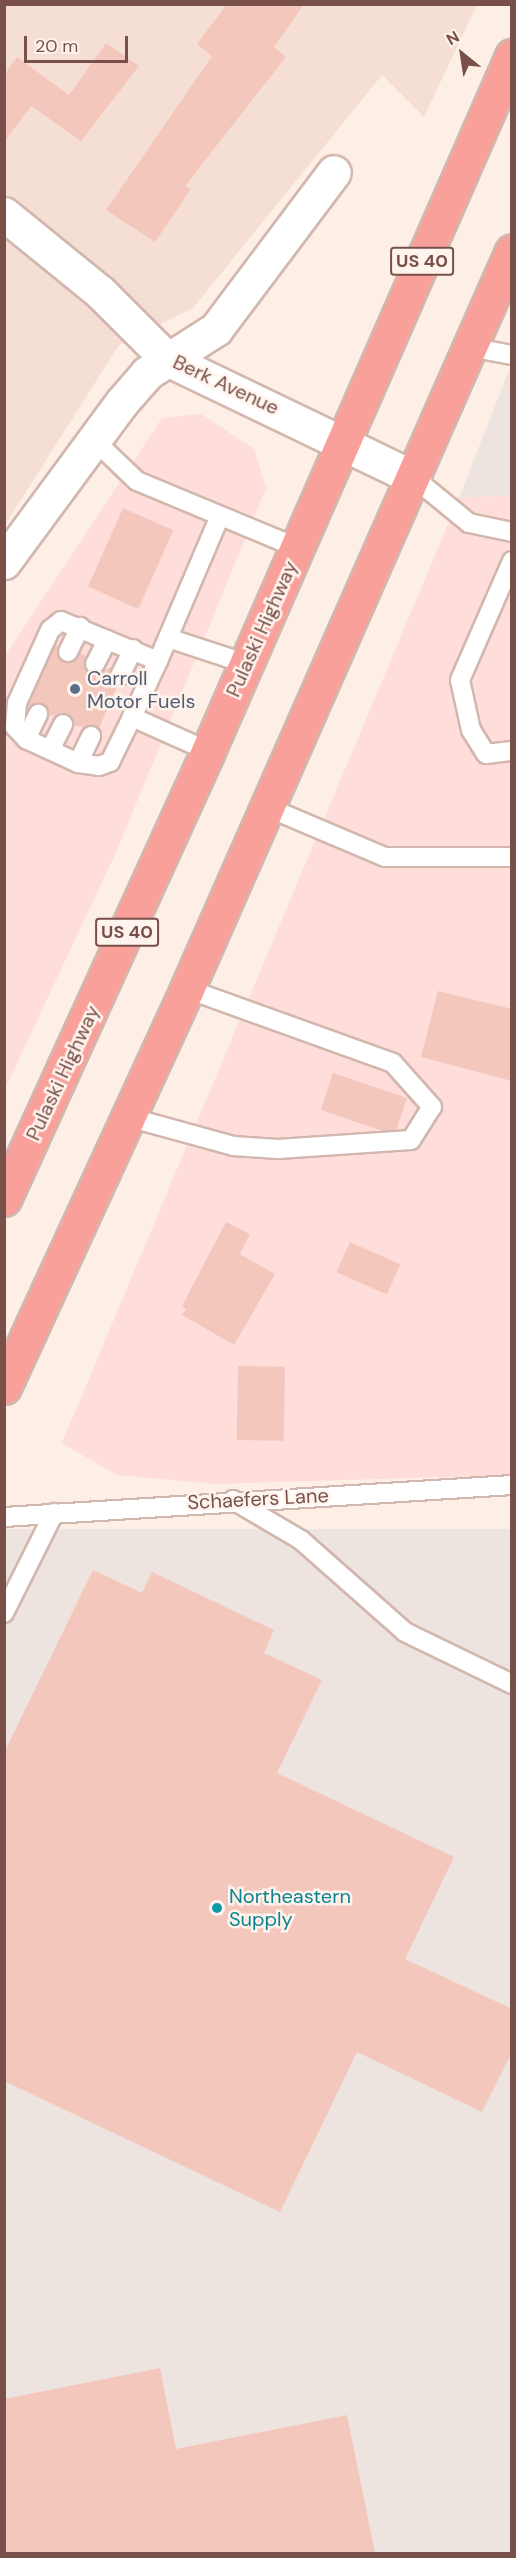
<!DOCTYPE html>
<html>
<head>
<meta charset="utf-8">
<style>
	body { margin:0 }
	#map { position:relative; width:516px; height:2558px; overflow:hidden; background:#fdefe6; font-family:"DM Sans",sans-serif }
	div>[style] { position:absolute }
	[style*='--x'] { left:calc(var(--x)*1px); top:calc(var(--y)*1px); width:calc(var(--w)*1px); rotate:calc(var(--a)*1deg) }
	.residential>* { inset:0; background:#f5dfd4 }
	.commercial>* { inset:0; background:#feddda }
	.industrial>* { inset:0; background:#ede4e0; transform-origin:0 0 }
	.building>* { inset:0; background:#f4c7bd; transform-origin:0 0 }
	.roads { filter:drop-shadow(2px 0 #d2b7ae) drop-shadow(-2px 0 #d2b7ae) drop-shadow(0 2px #d2b7ae) drop-shadow(0 -2px #d2b7ae) }
	.lane>* { height:18px; margin:-9px; padding:0 9px; transform-origin:9px; border-radius:9px; background:#fff }
	.street>* { height:33px; margin:-16.5px; padding:0 16.5px; transform-origin:16.5px; border-radius:16.5px; background:#fff }
	.highway>* { height:33px; margin:-16.5px; padding:0 16.5px; transform-origin:16.5px; border-radius:16.5px; background:#f9a09b }
	.dots>* { width:16px; height:16px; translate:-50% -50%; box-sizing:border-box; border:3px solid #fff4ed; border-radius:50% }
	span { translate:-50% -50%; white-space:nowrap; text-align:center; line-height:1.15; -webkit-text-stroke:5px #fff4ed; paint-order:stroke }
	.shield-label span { padding:2px 4px; background:#fff4ed; border:2px solid; border-radius:4px; -webkit-text-stroke-width:0 }
	.shield-label { font-size:18px; color:#785049; font-weight:700 }
	.street-label { font-size:20px; color:#785049 }
	.service-label { font-size:20px; color:#4e5e75 }
	.left { translate:0 -50%; text-align:left }
	.culture-label { font-size:20px; color:#0d838f }
	.frame { position:absolute; inset:0; border:6px solid #785049; pointer-events:none }
	.north { position:absolute; left:432px; top:24px; width:60px; height:60px; -webkit-text-stroke:4px #fff4ed; paint-order:stroke; rotate:330deg; font-size:16px; font-weight:700; line-height:24px; text-align:center; color:#785049 }
	.north::after { content:''; display:block; margin:auto; width:21px; height:27px; background:#785049; clip-path:polygon(50% 0,100% 100%,50% 72%,0 100%) }
	.scale { position:absolute; left:24px; top:36px; width:104px; height:27px; box-sizing:border-box; border:3px solid #785049; border-top:0; padding-left:8px; font-size:18px; line-height:21px; white-space:nowrap; color:#785049; -webkit-text-stroke:4px #fff4ed; paint-order:stroke }
</style>
</head>
<body>
<div id="map">
	<div class="residential">
		<i style="clip-path:polygon(5px 5px,477px 5px,424px 117px,382px 75px,193px 308px,119px 345px,5px 525px)"></i>
	</div>
	<div class="commercial">
		<i style="clip-path:polygon(201px 414px,254px 449px,266px 488px,117px 850px,5px 1089px,5px 656px,162px 418px)"></i>
		<i style="clip-path:polygon(511px 495px,511px 1475px,216px 1484px,116px 1475px,62px 1443px,459px 498px)"></i>
	</div>
	<div class="industrial">
		<i style="clip-path:polygon(511px 365px,511px 495px,459px 498px)"></i>
		<i style="left:511px;top:1529px;width:1024px;height:507px;rotate:90deg"></i>
	</div>
	<div class="building">
		<i style="clip-path:polygon(227px 4px,304px 4px,274px 47px,286px 57px,185px 186px,191px 189px,155px 242px,106px 210px,212px 56px,197px 44px)"></i>
		<i style="clip-path:polygon(106px 43px,139px 66px,81px 141px,31px 106px,4px 142px,4px 75px,17px 57px,69px 95px)"></i>
		<i style="left:123px;top:508px;width:55px;height:86px;rotate:24deg"></i>
		<i style="clip-path:polygon(56px 643px,64px 662px,74px 662px,80px 653px,86px 656px,84px 665px,91px 674px,112px 667px,109px 677px,117px 687px,99px 728px,74px 726px,67px 714px,49px 716px,42px 704px,28px 707px)"></i>
		<i style="clip-path:polygon(438px 991px,512px 1009px,512px 1081px,421px 1057px)"></i>
		<i style="clip-path:polygon(333px 1073px,407px 1098px,396px 1130px,383px 1131px,321px 1110px)"></i>
		<i style="clip-path:polygon(226px 1222px,250px 1234px,240px 1254px,275px 1274px,234px 1345px,182px 1315px,186px 1309px,182px 1306px)"></i>
		<i style="left:350px;top:1242px;width:55px;height:33px;rotate:24deg"></i>
		<i style="left:238px;top:1366px;width:47px;height:74px;rotate:1deg"></i>
		<i style="clip-path:polygon(93px 1570px,142px 1593px,152px 1572px,274px 1630px,264px 1653px,322px 1680px,277px 1773px,454px 1857px,405px 1959px,512px 2009px,512px 2052px,482px 2112px,357px 2052px,280px 2212px,4px 2081px,4px 1753px)"></i>
		<i style="clip-path:polygon(160px 2368px,176px 2449px,347px 2415px,375px 2553px,4px 2553px,4px 2399px)"></i>
	</div>
	<div class="roads">
		<div class="lane">
			<i style="--x:470;--y:347;--w:43;--a:10.8"></i>
			<i style="--x:93;--y:439;--w:61;--a:43.7"></i>
			<i style="--x:137;--y:481;--w:174;--a:22.6"></i>
			<i style="--x:414;--y:478;--w:71;--a:39.3"></i>
			<i style="--x:469;--y:523;--w:44;--a:11.8"></i>
			<i style="--x:512;--y:561;--w:130;--a:113.6"></i>
			<i style="--x:460;--y:680;--w:51;--a:77.6"></i>
			<i style="--x:471;--y:730;--w:28;--a:58"></i>
			<i style="--x:486;--y:754;--w:26;--a:-7"></i>
			<i style="--x:168;--y:638;--w:83;--a:18.2"></i>
			<i style="--x:68;--y:652;--w:28;--a:-64"></i>
			<i style="--x:158;--y:661;--w:155;--a:-66.9"></i>
			<i style="--x:95;--y:664;--w:27;--a:-63"></i>
			<i style="--x:120;--y:676;--w:30;--a:-64"></i>
			<i style="--x:132;--y:717;--w:62;--a:-65.1"></i>
			<i style="--x:158;--y:661;--w:105;--a:-157.6"></i>
			<i style="--x:61;--y:621;--w:14;--a:141"></i>
			<i style="--x:50;--y:630;--w:80;--a:114.3"></i>
			<i style="--x:17;--y:703;--w:24;--a:95"></i>
			<i style="--x:15;--y:727;--w:16;--a:47"></i>
			<i style="--x:26;--y:739;--w:57;--a:24.8"></i>
			<i style="--x:78;--y:763;--w:21;--a:8"></i>
			<i style="--x:99;--y:766;--w:12;--a:-20"></i>
			<i style="--x:110;--y:762;--w:50;--a:-63.9"></i>
			<i style="--x:132;--y:717;--w:83;--a:24.1"></i>
			<i style="--x:26;--y:739;--w:28;--a:-64"></i>
			<i style="--x:50;--y:750;--w:29;--a:-63"></i>
			<i style="--x:78;--y:763;--w:30;--a:-64"></i>
			<i style="--x:267;--y:807;--w:128;--a:23"></i>
			<i style="--x:385;--y:857;--w:127;--a:0"></i>
			<i style="--x:128;--y:1117;--w:109;--a:15.4"></i>
			<i style="--x:233;--y:1146;--w:45;--a:3.8"></i>
			<i style="--x:278;--y:1149;--w:133;--a:-3.9"></i>
			<i style="--x:411;--y:1140;--w:39;--a:-58"></i>
			<i style="--x:432;--y:1107;--w:59;--a:-131.6"></i>
			<i style="--x:393;--y:1063;--w:219;--a:-160.2"></i>
			<i style="--x:233;--y:1500;--w:79;--a:30.5"></i>
			<i style="--x:301;--y:1540;--w:139;--a:41.5"></i>
			<i style="--x:405;--y:1632;--w:119;--a:25.9"></i>
			<i style="--x:4;--y:1517;--w:509;--a:-3.6"></i>
			<i style="--x:4;--y:1613;--w:112;--a:-63.4"></i>
		</div>
		<div class="street">
			<i style="--x:4;--y:214;--w:124;--a:39.1"></i>
			<i style="--x:100;--y:292;--w:95;--a:45"></i>
			<i style="--x:167;--y:359;--w:274;--a:25.7"></i>
			<i style="--x:4;--y:562;--w:199;--a:-53.6"></i>
			<i style="--x:122;--y:402;--w:38;--a:-49"></i>
			<i style="--x:147;--y:373;--w:82;--a:-32.5"></i>
			<i style="--x:216;--y:329;--w:196;--a:-53.1"></i>
		</div>
		<div class="highway">
			<i style="--x:4;--y:1199;--w:492;--a:-65.5"></i>
			<i style="--x:208;--y:751;--w:759;--a:-66.37"></i>
			<i style="--x:4;--y:1387;--w:438;--a:-65.3"></i>
			<i style="--x:187;--y:989;--w:806;--a:-66.23"></i>
		</div>
	</div>
	<div class="dots">
		<i style="left:75px;top:689px;background:#5c6f8a"></i>
		<i style="left:217px;top:1908px;background:#0f9aa8"></i>
	</div>
	<div class="shield-label">
		<span style="left:422px;top:261px">US 40</span>
		<span style="left:127px;top:932px">US 40</span>
	</div>
	<div class="street-label">
		<span style="left:226px;top:385px;rotate:25deg">Berk Avenue</span>
		<span style="left:262px;top:629px;rotate:-66deg">Pulaski Highway</span>
		<span style="left:63px;top:1073px;rotate:-65deg">Pulaski Highway</span>
		<span style="left:258px;top:1499px;rotate:-3deg">Schaefers Lane</span>
	</div>
	<div class="service-label">
		<span class="left" style="left:87px;top:690px">Carroll<br>Motor Fuels</span>
	</div>
	<div class="culture-label">
		<span class="left" style="left:229px;top:1908px">Northeastern<br>Supply</span>
	</div>
	<div class="frame"></div>
	<div class="north">N</div>
	<div class="scale">20 m</div>
</div>
</body>
</html>
